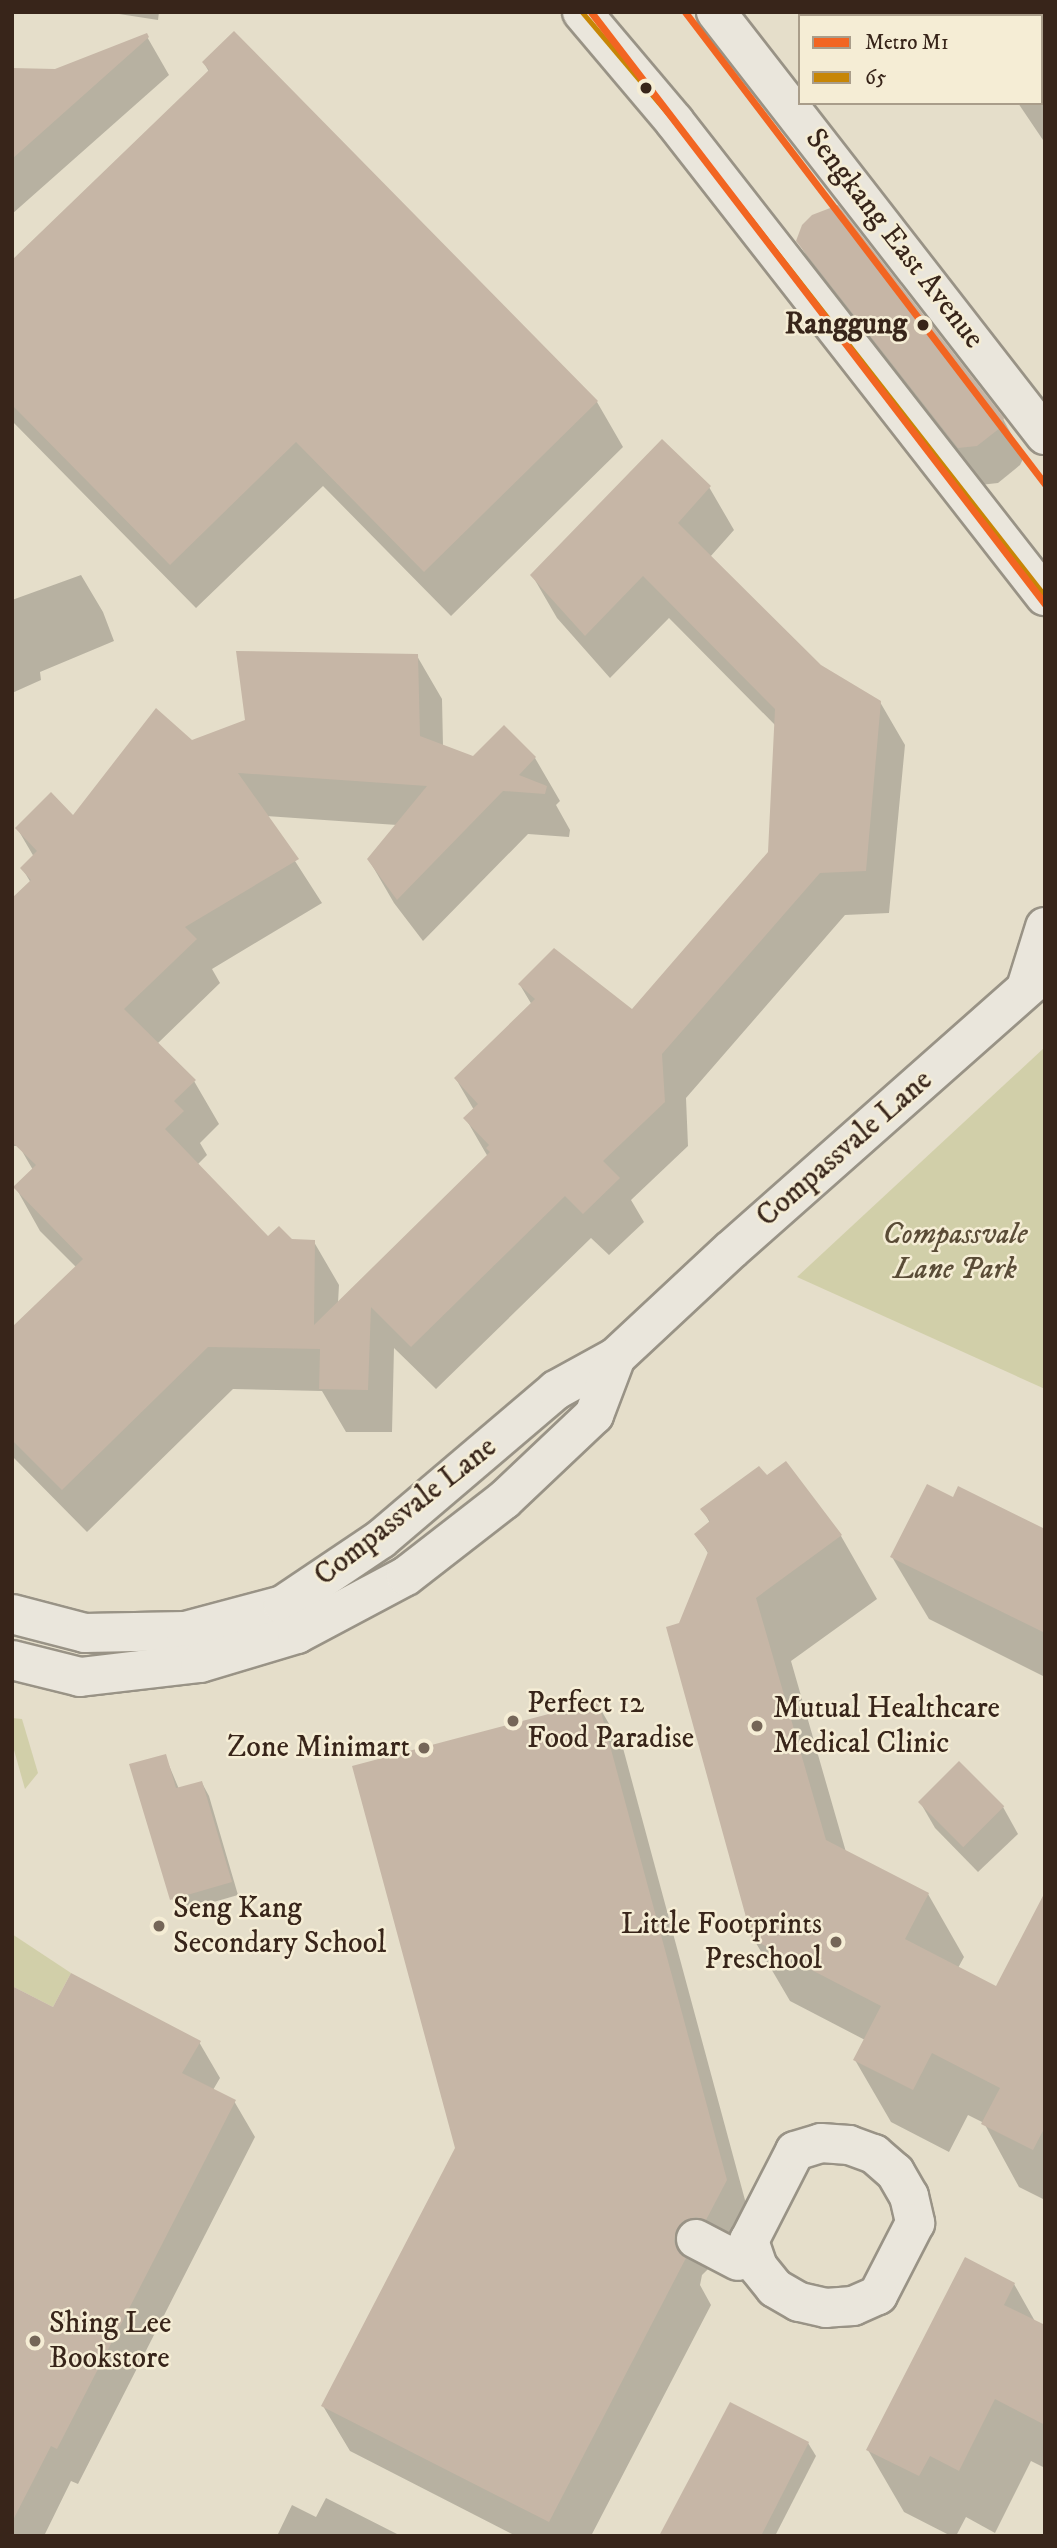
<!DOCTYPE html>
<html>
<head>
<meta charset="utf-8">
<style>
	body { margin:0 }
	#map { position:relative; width:1057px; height:2548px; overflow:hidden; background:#e5deca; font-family:"IM FELL DW Pica",serif }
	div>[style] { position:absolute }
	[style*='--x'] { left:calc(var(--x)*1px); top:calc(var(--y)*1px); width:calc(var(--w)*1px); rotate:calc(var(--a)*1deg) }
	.green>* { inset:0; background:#d1cfa9 }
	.shadow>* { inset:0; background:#0003 }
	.building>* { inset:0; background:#c6b6a6; transform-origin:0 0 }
	.roads { filter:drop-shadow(2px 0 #999386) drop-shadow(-2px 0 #999386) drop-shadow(0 2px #999386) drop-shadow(0 -2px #999386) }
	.minor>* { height:38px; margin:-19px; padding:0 19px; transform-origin:19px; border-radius:19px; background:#eae6dc }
	.secondary>* { height:38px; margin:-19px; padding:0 19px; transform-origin:19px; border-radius:19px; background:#eae6dc }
	.bus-1>* { height:5px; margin:-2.5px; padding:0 2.5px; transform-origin:2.5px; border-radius:2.5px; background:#c78606 }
	.metro-1>* { height:7px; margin:-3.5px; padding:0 3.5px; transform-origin:3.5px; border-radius:3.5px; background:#f26522 }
	.dots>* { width:19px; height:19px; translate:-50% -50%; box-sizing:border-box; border:4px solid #f5edd5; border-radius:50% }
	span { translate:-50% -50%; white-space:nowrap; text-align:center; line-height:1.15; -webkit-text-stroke:5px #f5edd5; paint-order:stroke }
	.street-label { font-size:30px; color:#38251a }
	.stop-label { font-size:30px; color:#38251a; font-weight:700 }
	.right { translate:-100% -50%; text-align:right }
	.park-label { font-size:30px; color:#5a4c37; font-style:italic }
	.poi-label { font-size:30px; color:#38251a }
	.left { translate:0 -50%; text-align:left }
	.frame { position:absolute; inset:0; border:14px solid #38251a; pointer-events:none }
	.legend { position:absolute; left:798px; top:14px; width:245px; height:91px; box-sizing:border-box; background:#f5edd5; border:2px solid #a99d8a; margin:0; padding:9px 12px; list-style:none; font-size:21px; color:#38251a }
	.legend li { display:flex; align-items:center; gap:14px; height:35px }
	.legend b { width:35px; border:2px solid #a99d8a }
</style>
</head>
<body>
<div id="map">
	<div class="green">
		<i style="clip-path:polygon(1045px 1047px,1045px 1389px,797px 1277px)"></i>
		<i style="clip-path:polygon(12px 1718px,22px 1719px,38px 1773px,25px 1789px,12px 1743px)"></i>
		<i style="clip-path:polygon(12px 1934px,71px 1973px,53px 2007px,12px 1986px)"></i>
	</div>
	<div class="shadow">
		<i style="clip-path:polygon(106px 12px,159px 12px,158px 20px)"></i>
		<i style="clip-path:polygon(957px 12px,1045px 12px,1045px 143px,1018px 103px,1041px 103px,1041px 16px,960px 16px)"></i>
		<i style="clip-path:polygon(233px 34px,597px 402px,623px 447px,451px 616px,323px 486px,196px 608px,12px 421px,12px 263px,209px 72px,204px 63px)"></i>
		<i style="clip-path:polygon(146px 35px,169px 75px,12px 214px,12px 71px,55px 71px)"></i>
		<i style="clip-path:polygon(798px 241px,1003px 419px,1024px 457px,1020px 465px,998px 483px,980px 485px,819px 278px)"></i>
		<i style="clip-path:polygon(709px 487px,734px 530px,710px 557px,820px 667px,880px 702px,905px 745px,889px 913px,845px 915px,686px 1098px,688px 1146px,631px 1200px,644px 1222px,609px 1255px,591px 1238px,436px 1389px,394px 1348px,392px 1432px,346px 1432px,322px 1391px,233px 1389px,87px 1532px,12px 1456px,12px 1330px,77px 1268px,40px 1231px,16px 1188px,33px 1170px,19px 1146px,12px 1146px,12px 901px,31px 883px,22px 868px,34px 857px,17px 828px,73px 818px,192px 742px,417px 656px,442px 699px,443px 746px,473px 758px,535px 758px,560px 801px,556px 805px,570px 830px,569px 837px,528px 834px,423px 941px,394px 903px,369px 860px,397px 825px,266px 816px,322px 903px,212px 969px,220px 983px,157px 1044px,194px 1081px,219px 1124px,200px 1143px,207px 1155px,197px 1165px,268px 1238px,314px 1242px,339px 1285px,338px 1303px,488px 1157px,466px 1119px,474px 1110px,456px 1079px,532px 1005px,520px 985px,633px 1011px,770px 852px,776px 726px,669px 618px,610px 678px,557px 618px,532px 575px)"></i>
		<i style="clip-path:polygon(81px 575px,103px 612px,114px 641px,40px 672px,41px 680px,12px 693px,12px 600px)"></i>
		<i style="clip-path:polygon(786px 1464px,841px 1536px,877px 1599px,791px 1661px,846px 1852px,928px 1894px,964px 1957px,958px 1968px,996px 1988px,1045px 1954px,1045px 2200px,1019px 2187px,984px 2123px,968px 2115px,949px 2152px,891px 2122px,855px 2060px,865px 2040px,790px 2001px,753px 1938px,680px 1624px,709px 1555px,697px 1534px,710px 1523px,703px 1510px,767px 1478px)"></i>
		<i style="clip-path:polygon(954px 1499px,1045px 1531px,1045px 1677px,929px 1619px,892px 1557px)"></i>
		<i style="clip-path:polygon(597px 1703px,623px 1748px,752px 2226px,702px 2275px,700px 2285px,711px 2305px,591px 2536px,516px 2536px,350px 2451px,323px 2406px,457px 2148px)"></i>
		<i style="clip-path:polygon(165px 1756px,179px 1789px,202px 1783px,209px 1796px,238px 1895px,179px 1912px,172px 1899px)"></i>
		<i style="clip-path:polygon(920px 1802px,1003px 1807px,1018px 1834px,978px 1872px,935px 1828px)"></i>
		<i style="clip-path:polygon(12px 1988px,53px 2009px,199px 2042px,220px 2078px,213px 2090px,234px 2101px,255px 2137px,78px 2484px,71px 2481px,44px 2536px,12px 2536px)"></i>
		<i style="clip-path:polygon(1014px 2284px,1036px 2323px,1045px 2327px,1045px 2468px,1031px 2461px,995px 2533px,966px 2517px,956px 2536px,951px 2536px,904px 2512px,868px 2450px)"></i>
		<i style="clip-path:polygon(808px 2443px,816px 2456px,775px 2536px,664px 2536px)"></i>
		<i style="clip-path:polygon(326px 2498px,401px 2536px,277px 2536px,292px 2505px,316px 2517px)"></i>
	</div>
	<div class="building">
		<i style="clip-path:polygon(234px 31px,598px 401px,424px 572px,296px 442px,170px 565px,12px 405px,12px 260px,209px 70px,202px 62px)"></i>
		<i style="clip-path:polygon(147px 33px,149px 37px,12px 159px,12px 68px,55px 69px)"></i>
		<i style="clip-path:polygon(838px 205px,1004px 418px,1000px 428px,977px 446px,958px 448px,796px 241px,802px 225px,812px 215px)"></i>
		<i style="clip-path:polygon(662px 439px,711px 486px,678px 523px,821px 665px,881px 701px,866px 871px,820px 873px,662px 1054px,665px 1102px,603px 1161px,620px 1178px,583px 1214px,565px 1196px,411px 1347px,371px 1307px,368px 1390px,319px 1389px,320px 1349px,208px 1347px,62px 1490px,12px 1440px,12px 1327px,83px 1259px,13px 1187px,36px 1165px,12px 1142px,12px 898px,31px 880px,20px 868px,37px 851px,15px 828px,51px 792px,73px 815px,156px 708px,192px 740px,245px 720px,236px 651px,418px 654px,420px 736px,473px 756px,504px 725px,536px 757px,519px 775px,547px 786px,545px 794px,503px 791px,397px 900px,367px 859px,427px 786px,238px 773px,299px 859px,185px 927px,197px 939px,124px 1009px,196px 1080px,174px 1101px,184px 1111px,165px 1129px,268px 1236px,279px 1226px,292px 1239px,315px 1240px,314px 1325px,490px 1152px,486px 1148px,489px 1145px,463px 1118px,478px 1104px,454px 1078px,535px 999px,518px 984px,554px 948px,632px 1009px,768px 852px,775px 709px,643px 576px,585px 636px,530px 575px)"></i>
		<i style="clip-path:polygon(786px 1461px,842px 1535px,756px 1598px,826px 1840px,929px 1893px,905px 1939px,996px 1986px,1045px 1892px,1045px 2127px,1033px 2150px,981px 2124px,1000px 2088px,932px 2053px,913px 2090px,853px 2060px,881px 2006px,752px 1939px,666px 1627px,679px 1623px,708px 1552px,694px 1534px,710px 1521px,700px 1509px,759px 1466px,767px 1475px)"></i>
		<i style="clip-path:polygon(927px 1484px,953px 1497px,958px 1486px,1045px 1529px,1045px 1633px,890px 1557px)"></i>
		<i style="clip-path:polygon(598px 1701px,727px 2180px,706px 2220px,696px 2217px,685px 2220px,676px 2230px,674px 2241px,677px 2250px,686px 2258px,549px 2522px,321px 2406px,455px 2148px,352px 1766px)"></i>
		<i style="clip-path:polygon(166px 1754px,176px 1788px,202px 1781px,232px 1882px,170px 1900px,129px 1764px)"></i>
		<i style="left:959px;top:1761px;width:64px;height:58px;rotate:45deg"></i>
		<i style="clip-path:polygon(71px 1973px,201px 2041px,182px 2073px,236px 2100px,57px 2449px,51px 2446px,12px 2522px,12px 1986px,53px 2007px)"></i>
		<i style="clip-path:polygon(965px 2257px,1015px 2283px,1004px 2305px,1045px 2325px,1045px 2425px,995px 2399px,959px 2471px,930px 2456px,919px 2476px,866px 2450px)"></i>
		<i style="clip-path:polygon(730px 2402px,809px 2442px,761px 2536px,659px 2536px)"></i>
	</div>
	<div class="roads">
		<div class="minor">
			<i style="--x:12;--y:1614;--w:75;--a:14.6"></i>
			<i style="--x:85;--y:1633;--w:100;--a:-1.1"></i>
			<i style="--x:185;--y:1631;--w:101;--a:-14.9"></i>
			<i style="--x:283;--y:1605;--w:118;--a:-34"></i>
			<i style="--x:381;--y:1539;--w:230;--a:-40.4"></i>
			<i style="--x:556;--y:1390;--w:68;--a:-28.8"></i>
			<i style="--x:616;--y:1357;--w:158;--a:-43"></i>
			<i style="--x:732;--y:1249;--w:418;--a:-41.5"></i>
			<i style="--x:12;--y:1660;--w:70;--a:14"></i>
			<i style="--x:80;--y:1677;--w:121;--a:-6.7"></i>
			<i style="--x:200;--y:1663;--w:101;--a:-16.6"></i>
			<i style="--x:297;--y:1634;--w:123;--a:-28"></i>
			<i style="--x:406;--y:1576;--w:124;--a:-37.8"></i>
			<i style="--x:504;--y:1500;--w:124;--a:-43.4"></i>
			<i style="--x:594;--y:1415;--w:62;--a:-69.2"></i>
			<i style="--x:821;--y:2143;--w:28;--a:4"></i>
			<i style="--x:849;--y:2145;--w:27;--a:20"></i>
			<i style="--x:874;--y:2154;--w:28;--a:41"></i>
			<i style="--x:895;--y:2172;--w:28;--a:60"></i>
			<i style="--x:909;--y:2196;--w:28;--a:77"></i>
			<i style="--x:915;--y:2223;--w:81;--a:117.2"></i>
			<i style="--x:878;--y:2295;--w:27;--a:156"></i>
			<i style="--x:853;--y:2306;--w:27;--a:176"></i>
			<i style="--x:826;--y:2308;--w:28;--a:-167"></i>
			<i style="--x:799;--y:2302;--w:28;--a:-150"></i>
			<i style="--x:775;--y:2288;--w:27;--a:-129"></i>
			<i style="--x:758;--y:2267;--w:28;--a:-109"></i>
			<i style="--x:749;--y:2241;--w:101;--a:-62.9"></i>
			<i style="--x:795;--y:2151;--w:27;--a:-17"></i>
			<i style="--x:696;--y:2239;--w:47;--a:27.6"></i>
		</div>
		<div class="secondary">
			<i style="--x:582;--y:12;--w:143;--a:49.8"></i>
			<i style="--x:674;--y:121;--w:603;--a:52.01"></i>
			<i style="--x:716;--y:12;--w:536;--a:52.13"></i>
			<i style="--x:1026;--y:988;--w:64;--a:-72.7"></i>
		</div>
	</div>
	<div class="bus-1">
		<i style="--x:582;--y:12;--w:143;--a:49.8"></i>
		<i style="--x:674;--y:121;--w:603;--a:52.01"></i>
	</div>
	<div class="metro-1">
		<i style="--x:591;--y:12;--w:746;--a:52.52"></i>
		<i style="--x:685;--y:12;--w:594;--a:52.67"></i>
	</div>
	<div class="dots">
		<i style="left:646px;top:88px;background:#38251a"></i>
		<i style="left:923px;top:325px;background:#38251a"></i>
		<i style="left:513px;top:1721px;background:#756658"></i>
		<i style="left:757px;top:1726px;background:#756658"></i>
		<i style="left:424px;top:1748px;background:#756658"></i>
		<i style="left:159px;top:1926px;background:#756658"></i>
		<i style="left:836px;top:1942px;background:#756658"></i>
		<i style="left:35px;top:2341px;background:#756658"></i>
	</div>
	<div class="street-label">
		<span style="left:894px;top:239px;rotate:52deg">Sengkang East Avenue</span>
		<span style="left:845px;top:1149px;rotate:-41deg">Compassvale Lane</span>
		<span style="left:406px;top:1512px;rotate:-38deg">Compassvale Lane</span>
	</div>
	<div class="stop-label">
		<span class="right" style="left:907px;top:325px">Ranggung</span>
	</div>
	<div class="park-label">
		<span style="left:955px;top:1252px">Compassvale<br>Lane Park</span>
	</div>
	<div class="poi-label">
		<span class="left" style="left:527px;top:1721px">Perfect 12<br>Food Paradise</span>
		<span class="left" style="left:773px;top:1726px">Mutual Healthcare<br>Medical Clinic</span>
		<span class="right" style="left:410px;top:1748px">Zone Minimart</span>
		<span class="left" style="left:173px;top:1926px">Seng Kang<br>Secondary School</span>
		<span class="right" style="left:822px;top:1942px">Little Footprints<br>Preschool</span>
		<span class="left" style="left:49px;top:2341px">Shing Lee<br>Bookstore</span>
	</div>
	<div class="frame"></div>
	<ul class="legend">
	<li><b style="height:9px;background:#f26522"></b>Metro M1</li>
	<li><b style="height:9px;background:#c78606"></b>65</li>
	</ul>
</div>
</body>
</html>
